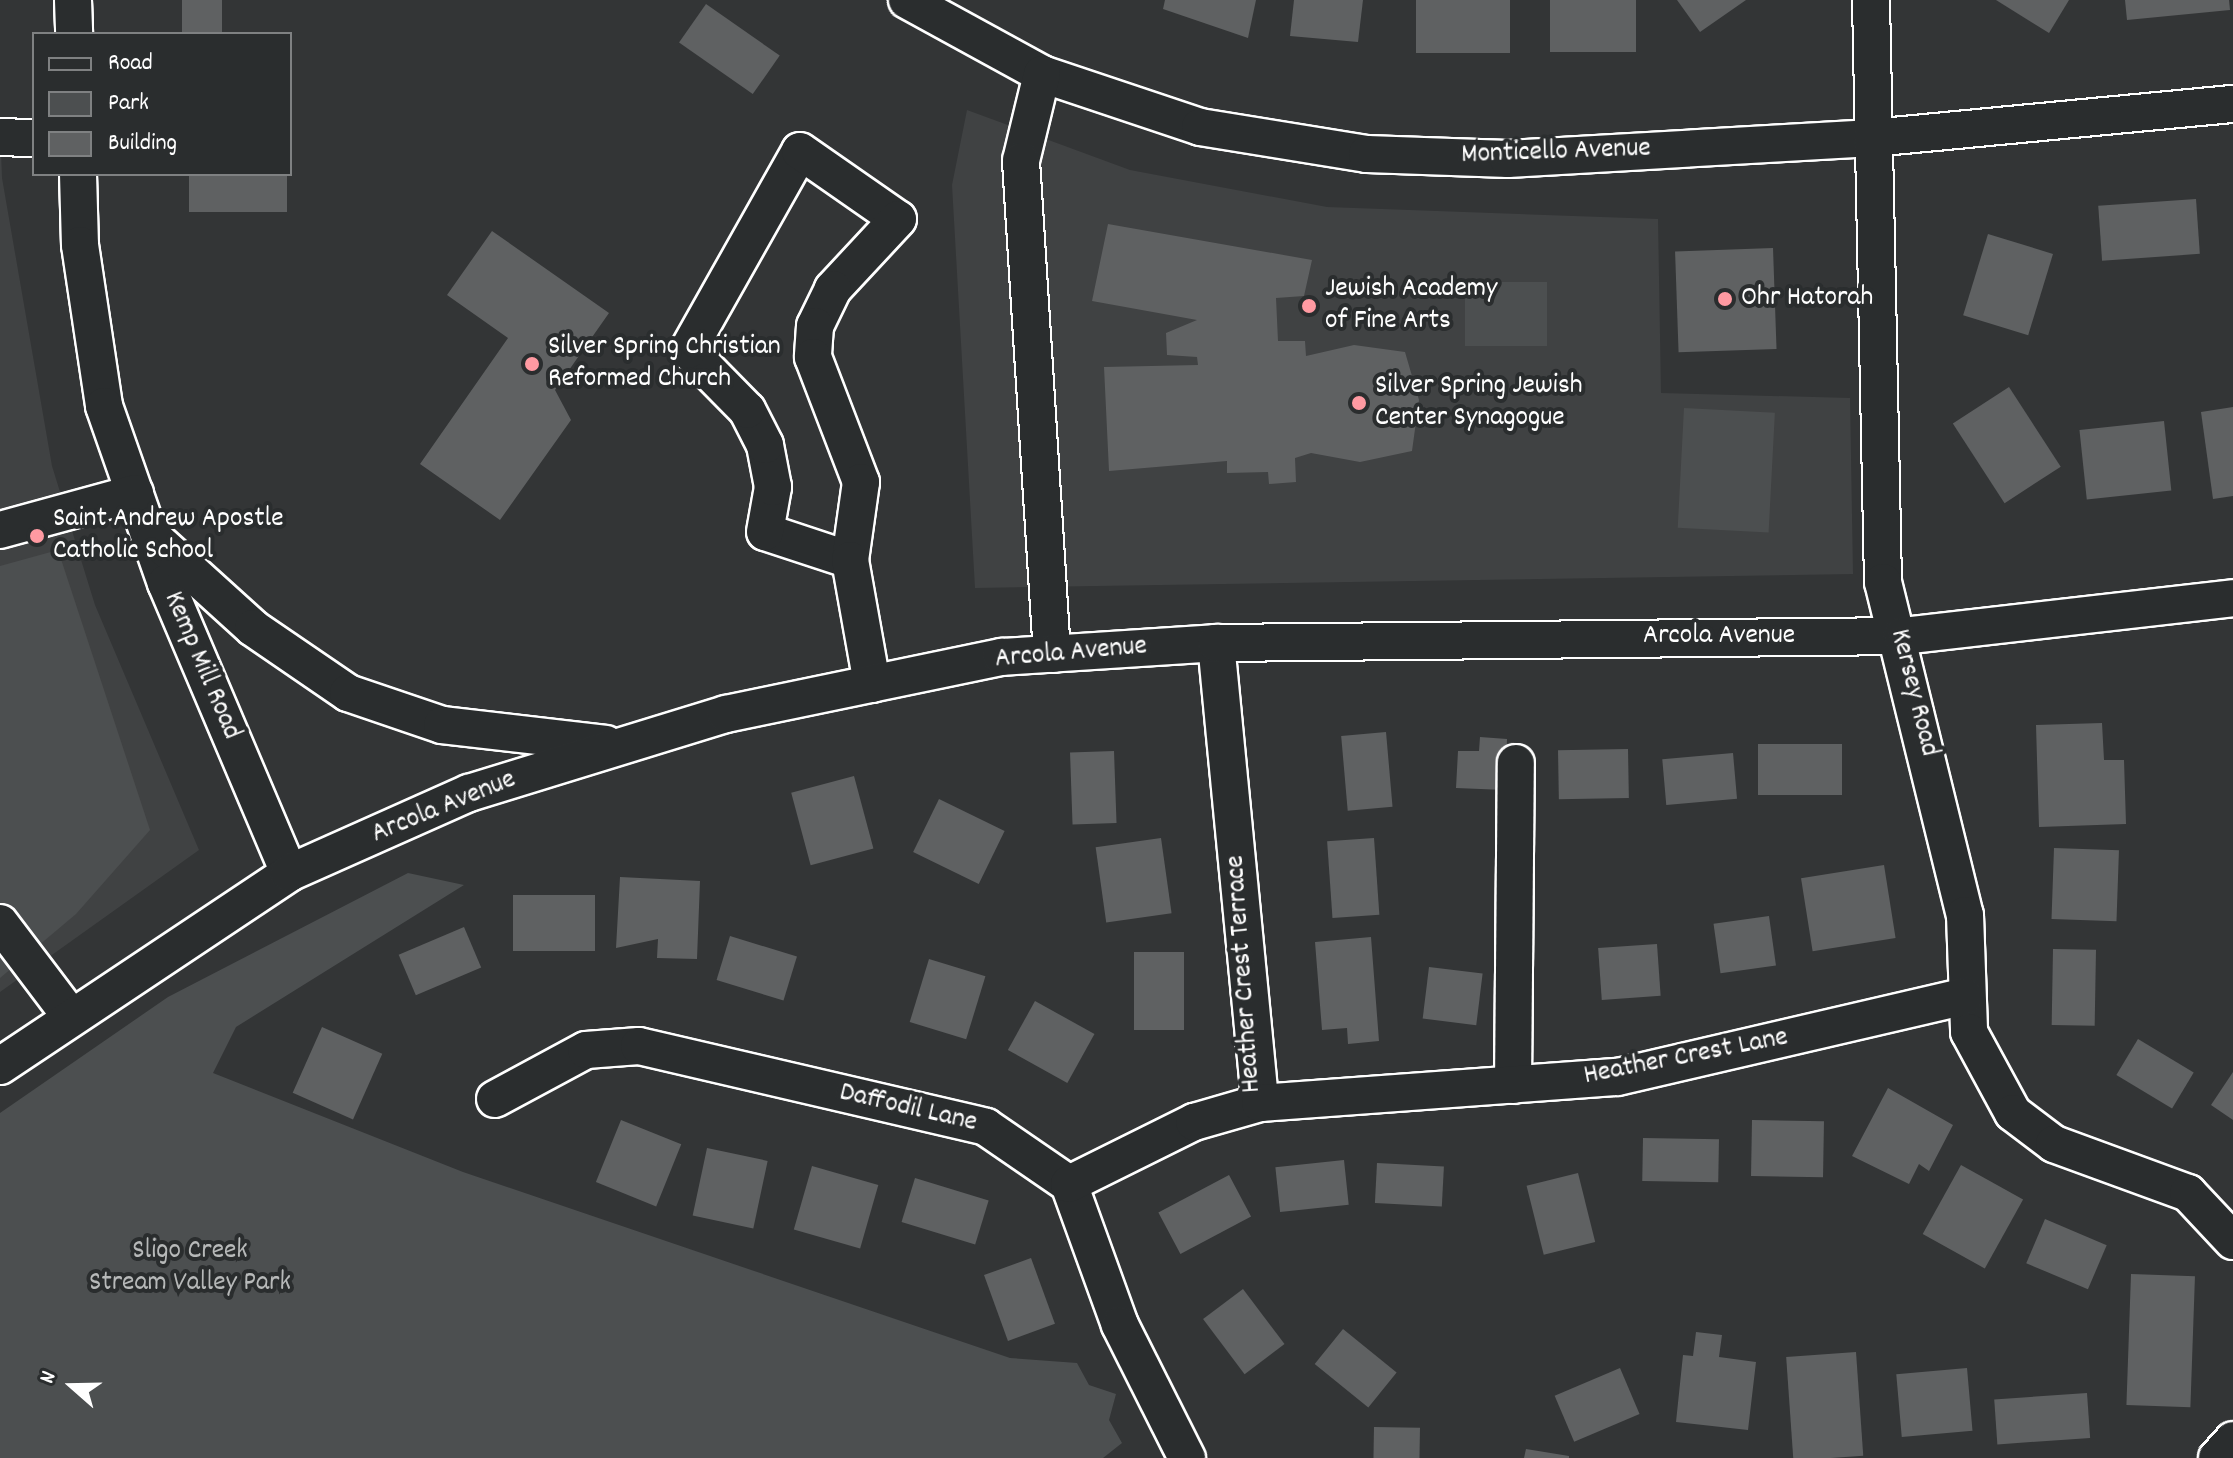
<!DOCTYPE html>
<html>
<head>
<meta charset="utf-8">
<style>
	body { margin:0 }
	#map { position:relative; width:2233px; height:1458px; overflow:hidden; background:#333536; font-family:Dekko,sans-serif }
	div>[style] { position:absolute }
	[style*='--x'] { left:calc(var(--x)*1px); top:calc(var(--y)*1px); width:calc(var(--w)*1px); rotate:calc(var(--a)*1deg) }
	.built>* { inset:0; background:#404243 }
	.green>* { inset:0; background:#4c4f50; transform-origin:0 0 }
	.building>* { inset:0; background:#5f6162; transform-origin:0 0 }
	.roads { filter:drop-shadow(2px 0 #fff) drop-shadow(-2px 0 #fff) drop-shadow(0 2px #fff) drop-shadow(0 -2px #fff) }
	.minor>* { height:36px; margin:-18px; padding:0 18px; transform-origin:18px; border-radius:18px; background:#2a2d2e }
	.dots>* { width:22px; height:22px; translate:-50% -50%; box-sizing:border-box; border:4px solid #2a2d2e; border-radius:50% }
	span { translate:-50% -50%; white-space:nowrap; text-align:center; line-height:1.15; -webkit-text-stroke:8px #2a2d2e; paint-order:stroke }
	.street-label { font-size:28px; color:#fff }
	.poi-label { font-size:28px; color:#fff }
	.left { translate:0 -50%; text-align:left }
	.park-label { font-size:28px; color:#b7b9b9 }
	.legend { position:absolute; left:32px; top:32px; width:260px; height:144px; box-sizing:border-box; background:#2a2d2e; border:2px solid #7f8182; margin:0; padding:10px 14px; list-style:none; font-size:24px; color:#fff }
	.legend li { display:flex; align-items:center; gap:16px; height:40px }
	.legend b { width:40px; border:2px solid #7f8182 }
	.north { position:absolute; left:32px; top:1346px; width:80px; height:80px; -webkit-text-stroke:6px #2a2d2e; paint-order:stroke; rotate:290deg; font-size:22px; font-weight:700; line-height:32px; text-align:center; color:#fff }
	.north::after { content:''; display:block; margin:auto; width:28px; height:36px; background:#fff; clip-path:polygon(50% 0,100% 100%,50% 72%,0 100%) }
</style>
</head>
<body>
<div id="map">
	<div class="built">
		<i style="clip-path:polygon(967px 110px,1130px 170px,1327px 207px,1658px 219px,1661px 393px,1850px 398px,1853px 574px,975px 588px,952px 185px)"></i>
		<i style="clip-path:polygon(0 124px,2px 178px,52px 466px,95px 605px,199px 850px,0 992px)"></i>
	</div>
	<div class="green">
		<i style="left:1465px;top:282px;width:82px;height:64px"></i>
		<i style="left:1684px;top:408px;width:91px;height:120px;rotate:3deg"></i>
		<i style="clip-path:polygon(58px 550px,150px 830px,76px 914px,0 978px,0 566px)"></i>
		<i style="clip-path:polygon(408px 873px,464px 885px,236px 1027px,213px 1073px,463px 1172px,1010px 1358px,1077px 1363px,1089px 1385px,1116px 1394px,1109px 1420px,1122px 1443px,1103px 1458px,0 1458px,0 1113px,168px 997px)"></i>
	</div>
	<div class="building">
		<i style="left:182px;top:0;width:40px;height:34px"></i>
		<i style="clip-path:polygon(1165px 0,1256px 0,1248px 38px,1163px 9px)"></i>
		<i style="clip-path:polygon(1294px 0,1363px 0,1358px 42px,1290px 36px)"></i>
		<i style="left:1416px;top:0;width:94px;height:53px"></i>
		<i style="left:1550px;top:0;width:86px;height:52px"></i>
		<i style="clip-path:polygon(1677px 0,1746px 0,1700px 32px)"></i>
		<i style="clip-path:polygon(1996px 0,2069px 0,2049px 33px)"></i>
		<i style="clip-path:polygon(2125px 0,2229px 0,2230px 10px,2127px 20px)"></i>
		<i style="left:706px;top:4px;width:90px;height:47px;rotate:35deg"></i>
		<i style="left:189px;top:174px;width:98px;height:38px"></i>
		<i style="left:2196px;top:199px;width:55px;height:98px;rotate:86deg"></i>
		<i style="clip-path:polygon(1108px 224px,1312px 260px,1304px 296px,1276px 298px,1278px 341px,1305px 341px,1306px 356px,1354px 345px,1405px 352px,1419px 400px,1412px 451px,1360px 462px,1311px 453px,1295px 458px,1296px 482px,1269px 484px,1268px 472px,1227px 473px,1227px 461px,1109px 471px,1104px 367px,1198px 365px,1197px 357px,1167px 355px,1166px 333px,1197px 320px,1092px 301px)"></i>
		<i style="clip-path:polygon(492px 231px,609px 313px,555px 390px,571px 420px,500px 520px,420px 464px,508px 338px,447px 295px)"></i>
		<i style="left:1988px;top:234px;width:68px;height:85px;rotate:17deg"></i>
		<i style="left:1773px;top:248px;width:101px;height:98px;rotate:88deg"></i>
		<i style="left:2009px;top:387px;width:95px;height:67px;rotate:57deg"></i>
		<i style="clip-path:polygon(2233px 407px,2233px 496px,2213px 499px,2201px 412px)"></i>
		<i style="left:2164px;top:421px;width:70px;height:85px;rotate:84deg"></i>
		<i style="clip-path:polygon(2102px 723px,2104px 760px,2124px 760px,2126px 824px,2039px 827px,2036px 725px)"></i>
		<i style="left:1386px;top:732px;width:75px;height:45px;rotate:85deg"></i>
		<i style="clip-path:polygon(1480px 737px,1507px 739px,1505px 790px,1456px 788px,1458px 751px,1479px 751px)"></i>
		<i style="left:1758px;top:744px;width:84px;height:51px"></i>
		<i style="left:1628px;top:749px;width:49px;height:70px;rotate:89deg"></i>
		<i style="left:1114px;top:751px;width:72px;height:44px;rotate:88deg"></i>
		<i style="left:1733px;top:753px;width:46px;height:71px;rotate:85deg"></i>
		<i style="left:854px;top:776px;width:75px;height:65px;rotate:75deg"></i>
		<i style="left:939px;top:799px;width:73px;height:59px;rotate:26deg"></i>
		<i style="left:1161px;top:838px;width:76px;height:66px;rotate:82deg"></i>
		<i style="left:1374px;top:838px;width:77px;height:47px;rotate:86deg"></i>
		<i style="left:2054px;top:848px;width:65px;height:71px;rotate:2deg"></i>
		<i style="left:1884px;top:865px;width:74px;height:84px;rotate:81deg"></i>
		<i style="clip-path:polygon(620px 877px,700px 881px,697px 959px,657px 958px,658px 939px,616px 948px)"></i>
		<i style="left:595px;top:895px;width:56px;height:82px;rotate:90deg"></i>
		<i style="left:1769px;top:916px;width:50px;height:56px;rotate:82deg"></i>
		<i style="left:464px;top:927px;width:44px;height:71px;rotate:67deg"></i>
		<i style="left:730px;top:936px;width:70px;height:46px;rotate:17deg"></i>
		<i style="clip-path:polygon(1371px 937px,1379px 1041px,1348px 1044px,1347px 1028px,1322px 1030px,1315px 942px)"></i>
		<i style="left:1657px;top:944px;width:52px;height:59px;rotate:86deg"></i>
		<i style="left:2053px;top:949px;width:43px;height:76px;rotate:1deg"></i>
		<i style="left:1184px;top:952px;width:78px;height:50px;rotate:90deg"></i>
		<i style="left:929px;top:959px;width:59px;height:66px;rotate:17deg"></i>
		<i style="left:1429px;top:967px;width:54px;height:52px;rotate:7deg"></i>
		<i style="left:1035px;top:1001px;width:68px;height:56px;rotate:29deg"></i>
		<i style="left:322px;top:1027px;width:66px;height:72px;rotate:24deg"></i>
		<i style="left:2138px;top:1039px;width:65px;height:42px;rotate:31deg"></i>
		<i style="clip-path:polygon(2233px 1072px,2233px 1120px,2211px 1105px)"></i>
		<i style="clip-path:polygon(1888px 1088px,1953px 1125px,1929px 1171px,1919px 1164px,1909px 1184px,1852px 1156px)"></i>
		<i style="left:621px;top:1120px;width:65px;height:67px;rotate:22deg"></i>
		<i style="left:1752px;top:1120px;width:72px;height:56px;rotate:1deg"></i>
		<i style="left:1643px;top:1138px;width:76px;height:43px;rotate:1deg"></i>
		<i style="left:707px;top:1148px;width:62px;height:69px;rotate:12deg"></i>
		<i style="left:1344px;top:1160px;width:45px;height:69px;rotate:84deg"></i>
		<i style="left:1377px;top:1163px;width:67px;height:40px;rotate:3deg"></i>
		<i style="left:1961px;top:1165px;width:71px;height:79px;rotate:29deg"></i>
		<i style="left:812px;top:1166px;width:69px;height:66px;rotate:16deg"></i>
		<i style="left:1578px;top:1173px;width:71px;height:53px;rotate:76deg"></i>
		<i style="left:1229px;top:1175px;width:47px;height:80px;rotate:62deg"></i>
		<i style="left:915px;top:1178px;width:77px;height:46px;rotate:17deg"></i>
		<i style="left:2045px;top:1219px;width:67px;height:48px;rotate:23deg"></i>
		<i style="left:1031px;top:1258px;width:70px;height:50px;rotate:70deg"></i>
		<i style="left:2131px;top:1274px;width:64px;height:131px;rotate:2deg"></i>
		<i style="left:1243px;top:1289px;width:69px;height:50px;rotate:53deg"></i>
		<i style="left:1343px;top:1329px;width:69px;height:45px;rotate:39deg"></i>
		<i style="clip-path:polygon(1696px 1332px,1722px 1335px,1719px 1357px,1756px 1362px,1748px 1430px,1676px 1422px,1683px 1355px,1693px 1356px)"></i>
		<i style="left:1856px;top:1352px;width:104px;height:70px;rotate:86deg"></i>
		<i style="left:1620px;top:1368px;width:50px;height:71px;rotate:67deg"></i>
		<i style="left:1967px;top:1368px;width:63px;height:71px;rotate:85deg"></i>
		<i style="left:2087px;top:1393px;width:45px;height:93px;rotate:86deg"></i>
		<i style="left:1374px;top:1427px;width:46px;height:31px;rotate:1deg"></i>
		<i style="clip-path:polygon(1526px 1449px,1569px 1456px,1569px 1458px,1524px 1458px)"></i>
	</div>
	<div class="roads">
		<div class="minor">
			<i style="--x:73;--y:0;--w:34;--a:88"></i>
			<i style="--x:907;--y:0;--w:154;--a:28.7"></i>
			<i style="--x:1042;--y:74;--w:167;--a:18.5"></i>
			<i style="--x:1200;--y:127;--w:169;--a:9.2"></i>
			<i style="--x:1367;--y:154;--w:141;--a:2"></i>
			<i style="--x:1508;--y:159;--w:365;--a:-3.3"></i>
			<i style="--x:1872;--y:138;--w:363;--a:-5.4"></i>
			<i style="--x:1871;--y:0;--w:582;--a:88.82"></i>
			<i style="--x:1883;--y:582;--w:343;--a:76.2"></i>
			<i style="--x:1965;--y:915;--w:117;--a:88"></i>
			<i style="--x:1969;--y:1032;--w:92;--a:61.5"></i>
			<i style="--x:2013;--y:1113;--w:51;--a:37.1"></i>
			<i style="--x:2054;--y:1144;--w:143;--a:20.1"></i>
			<i style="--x:2188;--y:1193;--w:66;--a:46.8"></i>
			<i style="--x:1042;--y:74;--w:89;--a:103.6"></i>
			<i style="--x:1021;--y:161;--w:494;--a:86.4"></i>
			<i style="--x:0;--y:137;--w:34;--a:2"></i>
			<i style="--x:78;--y:174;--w:71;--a:88.4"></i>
			<i style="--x:80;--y:245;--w:163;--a:81.5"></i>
			<i style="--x:104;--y:406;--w:188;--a:70.7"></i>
			<i style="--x:166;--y:583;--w:315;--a:67"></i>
			<i style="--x:0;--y:530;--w:140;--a:-15.3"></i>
			<i style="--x:155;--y:539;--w:132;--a:42.2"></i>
			<i style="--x:253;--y:628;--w:115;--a:34.4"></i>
			<i style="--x:348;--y:693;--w:99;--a:18.8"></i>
			<i style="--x:442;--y:725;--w:165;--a:6.6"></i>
			<i style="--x:850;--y:560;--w:89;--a:-161.8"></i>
			<i style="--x:765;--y:532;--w:46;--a:-79.9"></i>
			<i style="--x:773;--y:487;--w:43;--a:-100.8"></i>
			<i style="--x:765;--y:445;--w:39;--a:-117"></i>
			<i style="--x:747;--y:410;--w:84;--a:-134.5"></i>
			<i style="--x:688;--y:350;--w:228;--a:-60.6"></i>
			<i style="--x:800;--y:151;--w:119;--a:34.8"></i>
			<i style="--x:898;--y:219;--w:96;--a:132.9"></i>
			<i style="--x:833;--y:289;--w:41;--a:115.9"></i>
			<i style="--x:815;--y:326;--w:31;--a:94"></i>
			<i style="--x:813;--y:357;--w:134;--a:69"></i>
			<i style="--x:861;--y:482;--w:79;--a:98"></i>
			<i style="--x:850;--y:560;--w:126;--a:79.9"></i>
			<i style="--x:1216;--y:643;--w:462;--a:84.5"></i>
			<i style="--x:0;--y:923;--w:118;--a:52.9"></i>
			<i style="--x:0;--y:1066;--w:348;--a:-33.7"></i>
			<i style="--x:289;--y:873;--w:197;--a:-24"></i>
			<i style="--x:469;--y:793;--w:269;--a:-17.1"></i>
			<i style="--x:726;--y:714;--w:282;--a:-11.7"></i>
			<i style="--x:1002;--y:657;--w:214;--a:-3.7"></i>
			<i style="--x:1216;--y:643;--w:686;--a:-0.58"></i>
			<i style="--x:1902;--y:636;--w:333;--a:-6.5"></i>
			<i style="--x:1513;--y:1085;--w:322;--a:-89.5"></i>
			<i style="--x:495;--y:1099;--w:103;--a:-28.3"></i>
			<i style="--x:586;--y:1050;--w:53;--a:-4.3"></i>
			<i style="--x:639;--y:1046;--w:356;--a:13.1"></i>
			<i style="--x:986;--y:1127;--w:101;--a:34.5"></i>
			<i style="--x:1069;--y:1184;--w:150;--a:70.1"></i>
			<i style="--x:1120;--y:1325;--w:149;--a:63.3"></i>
			<i style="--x:1069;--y:1184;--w:140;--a:-26.4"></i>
			<i style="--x:1194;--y:1122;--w:69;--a:-16.1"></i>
			<i style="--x:1260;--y:1103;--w:359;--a:-4.2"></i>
			<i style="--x:1618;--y:1077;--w:356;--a:-13.1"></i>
			<i style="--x:2217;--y:1458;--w:24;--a:-48"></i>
		</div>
	</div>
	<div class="dots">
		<i style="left:1725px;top:299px;background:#ff9aa2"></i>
		<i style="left:1309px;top:306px;background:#ff9aa2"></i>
		<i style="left:532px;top:364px;background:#ff9aa2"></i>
		<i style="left:1359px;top:403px;background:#ff9aa2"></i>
		<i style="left:37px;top:536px;background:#ff9aa2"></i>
	</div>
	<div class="street-label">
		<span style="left:1556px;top:153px;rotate:-2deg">Monticello Avenue</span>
		<span style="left:1719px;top:637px">Arcola Avenue</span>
		<span style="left:1071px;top:654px;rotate:-5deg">Arcola Avenue</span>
		<span style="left:201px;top:666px;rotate:67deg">Kemp Mill Road</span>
		<span style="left:1913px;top:693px;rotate:76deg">Kersey Road</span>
		<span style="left:444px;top:808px;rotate:-22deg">Arcola Avenue</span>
		<span style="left:1245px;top:974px;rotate:-94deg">Heather Crest Terrace</span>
		<span style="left:1686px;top:1058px;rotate:-11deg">Heather Crest Lane</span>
		<span style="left:908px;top:1109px;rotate:13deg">Daffodil Lane</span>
	</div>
	<div class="poi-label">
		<span class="left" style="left:1325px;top:306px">Jewish Academy<br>of Fine Arts</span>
		<span class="left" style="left:1741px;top:299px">Ohr Hatorah</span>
		<span class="left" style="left:548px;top:364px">Silver Spring Christian<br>Reformed Church</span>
		<span class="left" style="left:1375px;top:403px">Silver Spring Jewish<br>Center Synagogue</span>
		<span class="left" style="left:53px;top:536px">Saint Andrew Apostle<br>Catholic School</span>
	</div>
	<div class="park-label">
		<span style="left:190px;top:1268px">Sligo Creek<br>Stream Valley Park</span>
	</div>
	<ul class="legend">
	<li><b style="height:10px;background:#2a2d2e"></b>Road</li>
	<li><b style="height:22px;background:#4c4f50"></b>Park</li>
	<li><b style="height:22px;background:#5f6162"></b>Building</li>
	</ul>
	<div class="north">N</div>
</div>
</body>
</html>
